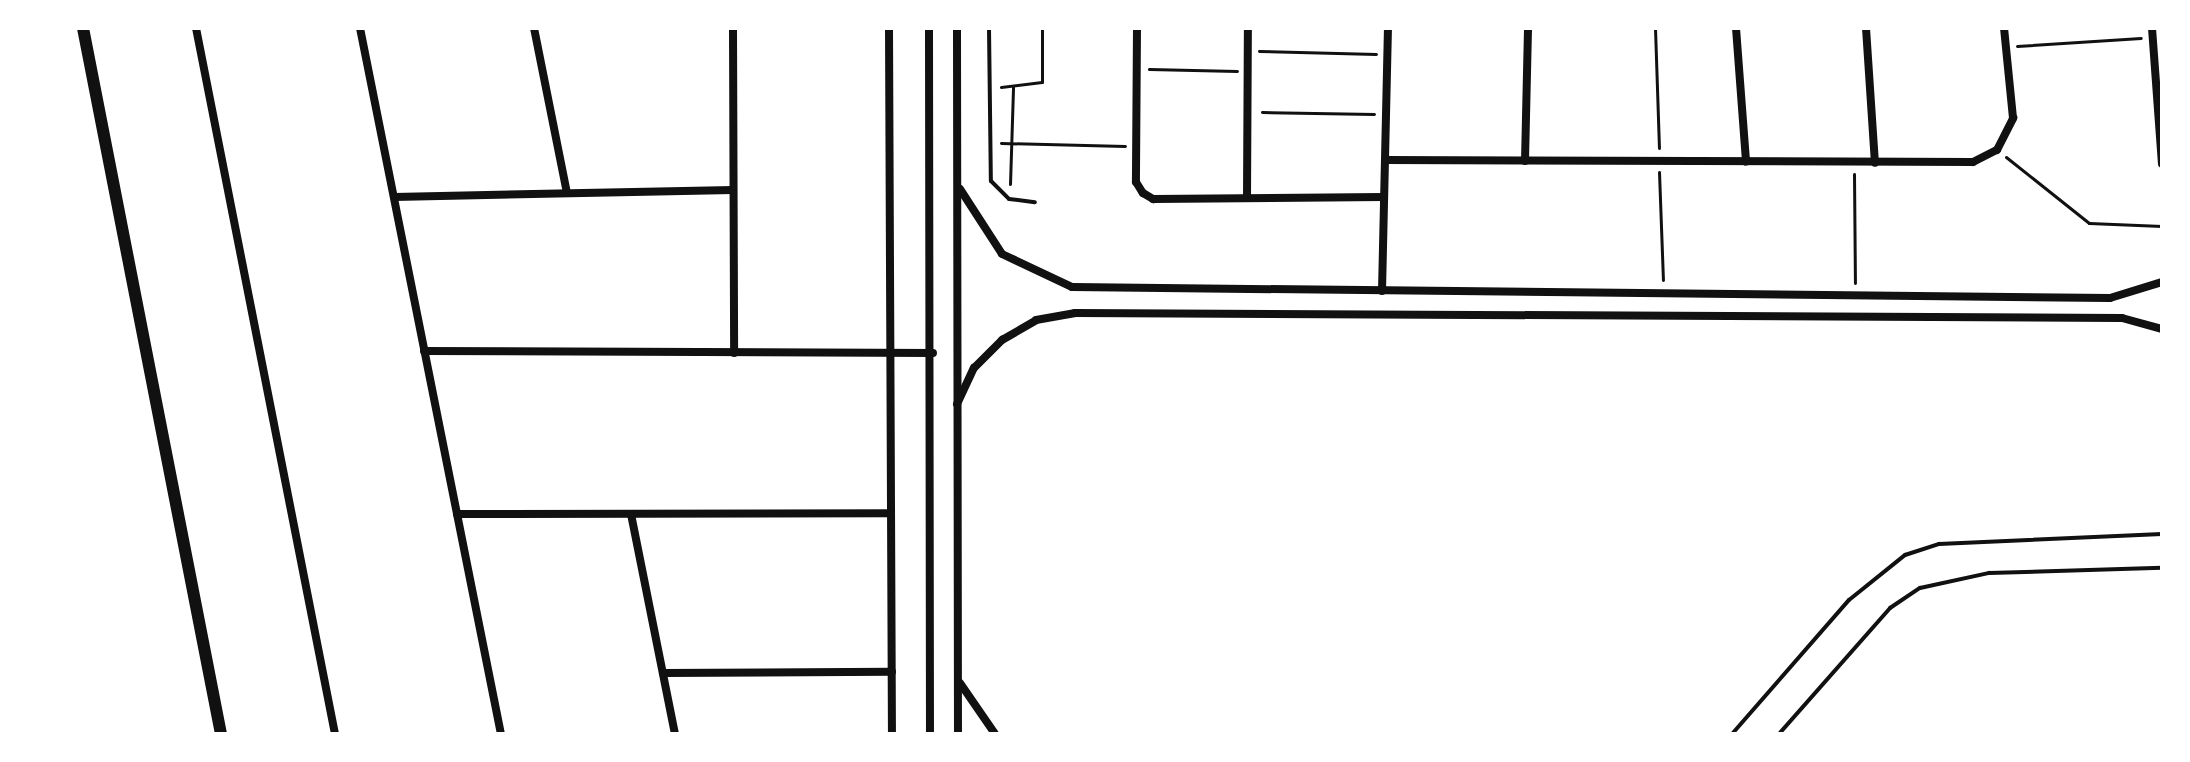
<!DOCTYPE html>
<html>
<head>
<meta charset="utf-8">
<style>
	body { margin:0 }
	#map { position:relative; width:2190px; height:762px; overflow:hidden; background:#fff; font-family:"Open Sans",sans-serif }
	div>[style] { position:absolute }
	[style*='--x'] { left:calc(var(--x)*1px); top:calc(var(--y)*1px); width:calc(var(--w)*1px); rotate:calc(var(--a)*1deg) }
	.path>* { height:3px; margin:-1.5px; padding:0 1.5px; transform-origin:1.5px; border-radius:1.5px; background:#111 }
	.service>* { height:4px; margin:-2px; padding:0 2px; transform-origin:2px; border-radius:2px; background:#111 }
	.minor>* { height:8px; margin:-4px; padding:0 4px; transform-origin:4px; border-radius:4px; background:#111 }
	.primary>* { height:12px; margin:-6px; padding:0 6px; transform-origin:6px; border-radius:6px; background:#111 }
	span { translate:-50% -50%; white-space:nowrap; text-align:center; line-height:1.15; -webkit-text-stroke:8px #fff; paint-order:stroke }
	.frame { position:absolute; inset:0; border:30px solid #fff; pointer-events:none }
</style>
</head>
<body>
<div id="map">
	<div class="path">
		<i style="--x:1655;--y:28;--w:120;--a:88.1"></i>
		<i style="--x:2017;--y:46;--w:124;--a:-3.7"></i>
		<i style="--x:1259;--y:51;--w:117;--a:1.5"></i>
		<i style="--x:1149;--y:69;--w:88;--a:1.3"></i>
		<i style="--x:1001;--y:87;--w:41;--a:-7"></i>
		<i style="--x:1042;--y:82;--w:54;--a:-90"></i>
		<i style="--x:1262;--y:112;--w:112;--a:1"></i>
		<i style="--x:1001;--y:143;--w:124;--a:1.4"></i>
		<i style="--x:2006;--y:157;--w:106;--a:38.5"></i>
		<i style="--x:2089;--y:223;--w:73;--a:2.4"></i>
		<i style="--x:1659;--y:172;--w:108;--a:87.9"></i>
		<i style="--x:1854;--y:174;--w:109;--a:89.5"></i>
		<i style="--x:1010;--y:184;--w:97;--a:-88.2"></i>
	</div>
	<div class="service">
		<i style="--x:989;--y:28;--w:153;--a:89.3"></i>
		<i style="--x:991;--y:181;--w:25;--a:45"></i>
		<i style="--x:1009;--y:199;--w:26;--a:7"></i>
		<i style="--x:1732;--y:734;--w:178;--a:-48.9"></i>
		<i style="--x:1849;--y:600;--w:72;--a:-38.8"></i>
		<i style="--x:1905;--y:555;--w:36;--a:-18"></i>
		<i style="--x:1939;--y:544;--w:223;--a:-2.6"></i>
		<i style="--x:1779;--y:734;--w:168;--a:-48.6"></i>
		<i style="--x:1890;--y:608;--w:36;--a:-34"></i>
		<i style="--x:1920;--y:588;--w:71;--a:-12.3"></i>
		<i style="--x:1989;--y:573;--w:173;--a:-1.7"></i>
	</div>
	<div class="minor">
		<i style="--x:196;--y:28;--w:720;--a:78.86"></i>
		<i style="--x:360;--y:28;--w:720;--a:78.71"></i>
		<i style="--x:534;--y:28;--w:168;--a:78.7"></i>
		<i style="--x:733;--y:28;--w:325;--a:89.8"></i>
		<i style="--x:889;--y:28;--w:706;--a:89.76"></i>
		<i style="--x:929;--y:28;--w:706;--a:89.92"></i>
		<i style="--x:957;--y:28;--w:706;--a:89.92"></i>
		<i style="--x:1137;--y:28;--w:154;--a:90.4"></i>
		<i style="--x:1136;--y:182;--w:13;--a:58"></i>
		<i style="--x:1143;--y:193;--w:12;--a:31"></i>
		<i style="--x:1153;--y:199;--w:231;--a:-0.5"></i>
		<i style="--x:1736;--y:28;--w:134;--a:85.7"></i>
		<i style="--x:1866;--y:28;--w:135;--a:86.2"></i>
		<i style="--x:2152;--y:28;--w:136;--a:85.8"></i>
		<i style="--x:1385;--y:160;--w:588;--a:0.19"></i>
		<i style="--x:1973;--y:162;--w:27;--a:-27"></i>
		<i style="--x:1997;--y:150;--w:36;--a:-63"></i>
		<i style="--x:2013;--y:118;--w:90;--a:-95.7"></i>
		<i style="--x:1525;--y:161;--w:133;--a:-88.7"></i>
		<i style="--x:960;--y:189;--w:77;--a:57.1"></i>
		<i style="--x:1002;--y:254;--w:77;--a:25.2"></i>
		<i style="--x:1072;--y:287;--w:1038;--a:0.61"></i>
		<i style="--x:2110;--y:298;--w:54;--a:-17.1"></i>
		<i style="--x:394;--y:197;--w:339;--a:-1.2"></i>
		<i style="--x:1247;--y:198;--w:170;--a:-89.7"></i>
		<i style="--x:1382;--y:291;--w:263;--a:-88.7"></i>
		<i style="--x:424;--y:351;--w:509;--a:0.23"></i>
		<i style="--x:957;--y:404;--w:40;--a:-65"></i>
		<i style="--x:974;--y:368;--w:40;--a:-45"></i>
		<i style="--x:1002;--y:340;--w:39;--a:-30"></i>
		<i style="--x:1036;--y:320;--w:40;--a:-10"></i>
		<i style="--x:1075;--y:313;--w:1047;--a:0.27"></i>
		<i style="--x:2122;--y:318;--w:41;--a:15.4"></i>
		<i style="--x:457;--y:514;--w:434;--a:-0.1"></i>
		<i style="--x:631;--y:514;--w:224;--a:78.7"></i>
		<i style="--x:663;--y:673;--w:229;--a:-0.3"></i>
		<i style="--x:960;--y:683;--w:62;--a:55.5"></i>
	</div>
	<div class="primary">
		<i style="--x:83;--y:28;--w:719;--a:78.94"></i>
	</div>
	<div class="frame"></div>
</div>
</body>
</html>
